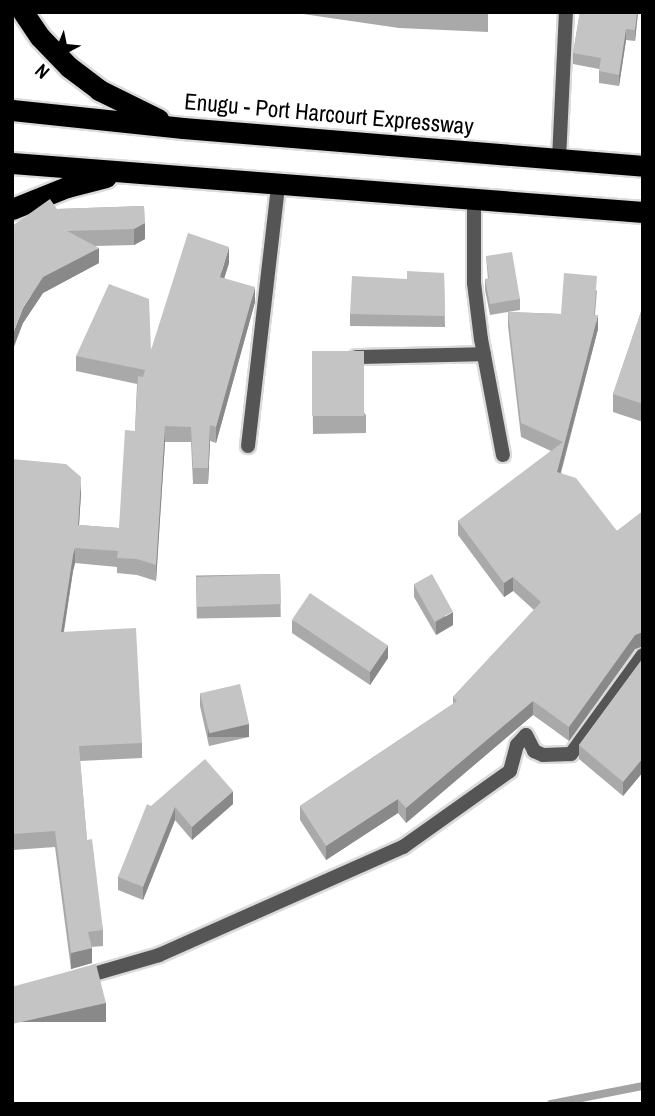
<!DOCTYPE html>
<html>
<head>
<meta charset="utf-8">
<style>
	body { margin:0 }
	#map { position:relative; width:655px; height:1116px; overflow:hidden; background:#fff; font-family:"Archivo Narrow",sans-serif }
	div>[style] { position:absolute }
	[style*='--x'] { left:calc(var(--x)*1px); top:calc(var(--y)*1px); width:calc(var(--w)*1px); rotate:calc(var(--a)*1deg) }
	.stream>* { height:8px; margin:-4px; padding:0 4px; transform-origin:4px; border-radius:4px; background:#a3a3a3 }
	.roads { filter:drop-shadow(2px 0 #dbdbdb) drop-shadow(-2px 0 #dbdbdb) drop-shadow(0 2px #dbdbdb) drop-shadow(0 -2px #dbdbdb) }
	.lane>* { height:14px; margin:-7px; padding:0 7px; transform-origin:7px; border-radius:7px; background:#555 }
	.highway>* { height:21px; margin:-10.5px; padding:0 10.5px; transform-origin:10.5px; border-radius:10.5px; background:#000 }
	.wall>* { inset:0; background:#a9a9a9; transform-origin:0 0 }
	.shaded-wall>* { inset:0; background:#898989; transform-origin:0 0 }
	.building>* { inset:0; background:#c4c4c4; transform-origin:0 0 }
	span { translate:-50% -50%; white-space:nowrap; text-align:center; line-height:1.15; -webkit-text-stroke:5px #fff; paint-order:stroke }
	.street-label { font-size:23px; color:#000 }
	.frame { position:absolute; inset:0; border:14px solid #000; pointer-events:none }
	.north { position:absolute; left:21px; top:21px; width:70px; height:70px; -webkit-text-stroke:5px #fff; paint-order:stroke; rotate:222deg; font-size:19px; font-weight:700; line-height:28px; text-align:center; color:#000 }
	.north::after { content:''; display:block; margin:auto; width:24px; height:32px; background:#000; clip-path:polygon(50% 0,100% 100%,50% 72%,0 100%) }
</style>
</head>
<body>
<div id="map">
	<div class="stream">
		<i style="--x:551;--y:1104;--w:94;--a:-11.1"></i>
	</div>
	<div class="roads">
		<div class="lane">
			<i style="--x:559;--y:159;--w:146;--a:-87.3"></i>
			<i style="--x:474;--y:200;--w:83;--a:90"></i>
			<i style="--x:474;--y:283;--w:56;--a:82.9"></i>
			<i style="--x:481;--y:339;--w:118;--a:79.3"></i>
			<i style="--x:356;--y:357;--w:128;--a:-1.3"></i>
			<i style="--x:248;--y:446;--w:263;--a:-83.4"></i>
			<i style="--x:80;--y:978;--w:82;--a:-16.2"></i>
			<i style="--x:159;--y:955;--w:267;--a:-23.9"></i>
			<i style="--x:403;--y:847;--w:131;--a:-35.4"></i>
			<i style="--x:510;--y:771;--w:27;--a:-75"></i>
			<i style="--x:517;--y:745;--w:13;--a:-48"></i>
			<i style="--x:526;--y:735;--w:18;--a:63"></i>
			<i style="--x:534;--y:751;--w:10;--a:24"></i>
			<i style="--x:543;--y:755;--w:28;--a:-2"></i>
			<i style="--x:571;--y:754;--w:122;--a:-54"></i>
		</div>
		<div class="highway">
			<i style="--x:23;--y:12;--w:30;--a:56"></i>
			<i style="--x:40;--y:37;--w:42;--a:46"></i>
			<i style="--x:69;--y:67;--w:38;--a:37"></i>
			<i style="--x:99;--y:90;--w:66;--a:26.2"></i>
			<i style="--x:12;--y:110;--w:172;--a:6"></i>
			<i style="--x:183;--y:128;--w:462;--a:4.7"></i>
			<i style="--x:12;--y:163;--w:633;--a:4.44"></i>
			<i style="--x:12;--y:209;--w:59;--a:-21.8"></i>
			<i style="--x:67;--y:187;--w:40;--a:-14.4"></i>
		</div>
	</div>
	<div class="wall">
		<i style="clip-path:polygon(289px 12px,488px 12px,488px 32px,399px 28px)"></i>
		<i style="clip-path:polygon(580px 12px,638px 12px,635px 41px,626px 40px,619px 86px,599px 83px,599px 69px,573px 64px,573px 53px)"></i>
		<i style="clip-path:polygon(144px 206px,145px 239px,134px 245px,95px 246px,99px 263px,43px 293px,23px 323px,57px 209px)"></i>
		<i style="clip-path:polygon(486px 256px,520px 299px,520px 310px,490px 315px,485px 290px,485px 279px,488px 279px)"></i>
		<i style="clip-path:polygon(229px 263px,224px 278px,255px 302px,216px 443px,210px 441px,208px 484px,193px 484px,191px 442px,165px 442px,156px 581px,137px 575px,117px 573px,117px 567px,75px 563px,73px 571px,64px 632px,142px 743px,142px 758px,80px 761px,87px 840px,103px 930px,103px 946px,91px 947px,92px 963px,71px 969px,55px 847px,13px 850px,13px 855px,12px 855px,12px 459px,81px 493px,79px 525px,119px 528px,135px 431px,137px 384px,76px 371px,76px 356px,151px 350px)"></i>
		<i style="clip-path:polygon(444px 273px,445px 327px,350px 326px,350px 314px,407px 279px)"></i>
		<i style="clip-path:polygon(597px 290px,595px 315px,598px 329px,561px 473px,617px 531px,643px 511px,643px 646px,635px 649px,569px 741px,533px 715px,406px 823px,398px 813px,326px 860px,300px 820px,300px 806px,453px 704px,453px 697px,534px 610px,513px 591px,504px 597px,458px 535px,458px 521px,551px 451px,521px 437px,508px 326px,508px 312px,561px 314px)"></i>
		<i style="clip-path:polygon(643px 306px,643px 422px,613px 412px,613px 394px)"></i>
		<i style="clip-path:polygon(312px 351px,366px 415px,366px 433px,313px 434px)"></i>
		<i style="left:280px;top:574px;width:43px;height:84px;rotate:89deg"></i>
		<i style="clip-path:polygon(414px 584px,453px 625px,436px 635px,414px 597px)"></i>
		<i style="clip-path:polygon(292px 620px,388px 658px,370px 685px,292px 633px)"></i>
		<i style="clip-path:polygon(643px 658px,643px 772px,623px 796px,579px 759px,579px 745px)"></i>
		<i style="clip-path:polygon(200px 693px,249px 737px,209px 746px,200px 706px)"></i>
		<i style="clip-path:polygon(233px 804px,192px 840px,175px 820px,143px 900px,118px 890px,118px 877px,151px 806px)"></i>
	</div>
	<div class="shaded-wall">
		<i style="clip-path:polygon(637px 12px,638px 12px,635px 41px,635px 30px)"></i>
		<i style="clip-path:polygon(626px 29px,626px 40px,619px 86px,619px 75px)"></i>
		<i style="clip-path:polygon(145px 223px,145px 239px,134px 245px,134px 229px)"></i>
		<i style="clip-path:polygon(229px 247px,229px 263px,220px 292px,220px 277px)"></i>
		<i style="clip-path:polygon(99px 248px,99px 263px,43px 293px,23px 323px,12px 352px,12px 336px,23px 308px,43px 277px)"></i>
		<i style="clip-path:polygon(255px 287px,255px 302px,216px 443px,216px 427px)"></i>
		<i style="clip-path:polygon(598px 315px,598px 329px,557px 486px,557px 472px)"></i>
		<i style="clip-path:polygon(210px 425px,210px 441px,208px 484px,208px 468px)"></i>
		<i style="clip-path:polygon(165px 426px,165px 442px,156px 581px,156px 565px)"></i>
		<i style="clip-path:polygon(81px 477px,81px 493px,78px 541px,78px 525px)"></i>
		<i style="clip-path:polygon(75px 548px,75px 563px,73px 571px,61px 648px,61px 632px,73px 555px)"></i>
		<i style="clip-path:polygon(513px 577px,513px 591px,504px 597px,504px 583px)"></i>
		<i style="clip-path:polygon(453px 612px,453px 625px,436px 635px,436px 622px)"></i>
		<i style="clip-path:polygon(643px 632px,643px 646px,635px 649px,569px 741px,569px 727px,635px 635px)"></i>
		<i style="clip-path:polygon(388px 645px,388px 658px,370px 685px,370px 672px)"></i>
		<i style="clip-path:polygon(533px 701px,533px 715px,406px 823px,406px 808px)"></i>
		<i style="left:249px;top:724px;width:13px;height:41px;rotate:90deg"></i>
		<i style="clip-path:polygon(643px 758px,643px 772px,623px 796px,623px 782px)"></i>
		<i style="clip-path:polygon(233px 791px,233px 804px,192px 840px,192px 827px)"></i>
		<i style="clip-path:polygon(398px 799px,398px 813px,326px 860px,326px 846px)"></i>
		<i style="clip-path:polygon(175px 807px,175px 820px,143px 900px,143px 887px)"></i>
		<i style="clip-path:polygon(92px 948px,92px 963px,71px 969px,71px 953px)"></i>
		<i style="left:106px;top:1003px;width:19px;height:96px;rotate:90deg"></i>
	</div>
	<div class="building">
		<i style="clip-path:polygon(455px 12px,488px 12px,488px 14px)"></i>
		<i style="clip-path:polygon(580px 12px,637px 12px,635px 30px,626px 29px,619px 75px,599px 71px,601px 58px,573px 53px)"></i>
		<i style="clip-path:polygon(50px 199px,57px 209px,144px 206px,145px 223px,134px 229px,67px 231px,99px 248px,43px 277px,23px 308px,12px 336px,12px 226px)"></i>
		<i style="clip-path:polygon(188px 233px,229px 247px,220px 277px,255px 287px,216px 427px,210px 425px,208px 468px,193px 468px,191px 427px,165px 426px,156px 565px,137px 559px,117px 558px,118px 551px,75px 548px,73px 555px,61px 632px,136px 628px,142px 743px,79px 746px,87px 840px,92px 839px,103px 930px,88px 932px,92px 948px,71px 953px,55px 831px,13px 834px,13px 839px,12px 839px,12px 459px,66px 464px,81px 477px,78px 525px,119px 528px,125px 430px,135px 431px,138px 376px,143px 377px,145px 370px,76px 356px,109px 284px,149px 299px,151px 350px)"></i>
		<i style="clip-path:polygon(512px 252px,520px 299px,490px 304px,485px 279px,489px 278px,486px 256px)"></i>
		<i style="clip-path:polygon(407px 271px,444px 273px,445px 316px,350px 314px,352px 276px,407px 279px)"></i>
		<i style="clip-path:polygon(564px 273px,597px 276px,594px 315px,598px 315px,557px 472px,576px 478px,617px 531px,643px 511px,643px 632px,635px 635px,569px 727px,533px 701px,406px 808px,398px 799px,326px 846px,300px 806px,457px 701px,453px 697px,541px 602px,513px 577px,504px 583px,458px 521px,563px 442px,521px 423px,508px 312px,561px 314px)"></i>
		<i style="clip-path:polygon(643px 306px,643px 404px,613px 394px)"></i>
		<i style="left:312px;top:351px;width:52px;height:65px"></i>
		<i style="left:280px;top:574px;width:30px;height:84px;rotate:88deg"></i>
		<i style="left:432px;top:574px;width:43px;height:21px;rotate:61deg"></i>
		<i style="left:310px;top:593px;width:94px;height:32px;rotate:34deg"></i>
		<i style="clip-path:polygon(643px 658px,643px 758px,623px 782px,579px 745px)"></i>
		<i style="left:240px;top:684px;width:41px;height:41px;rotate:77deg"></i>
		<i style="clip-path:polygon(205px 759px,233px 791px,192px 827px,175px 807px,143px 887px,118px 877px,147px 804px,151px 806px)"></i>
		<i style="clip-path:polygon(96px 964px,106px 1003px,12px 1024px,12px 985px,15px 986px)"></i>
	</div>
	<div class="street-label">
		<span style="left:329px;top:114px;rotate:5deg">Enugu - Port Harcourt Expressway</span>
	</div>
	<div class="frame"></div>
	<div class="north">N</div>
</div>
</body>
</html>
